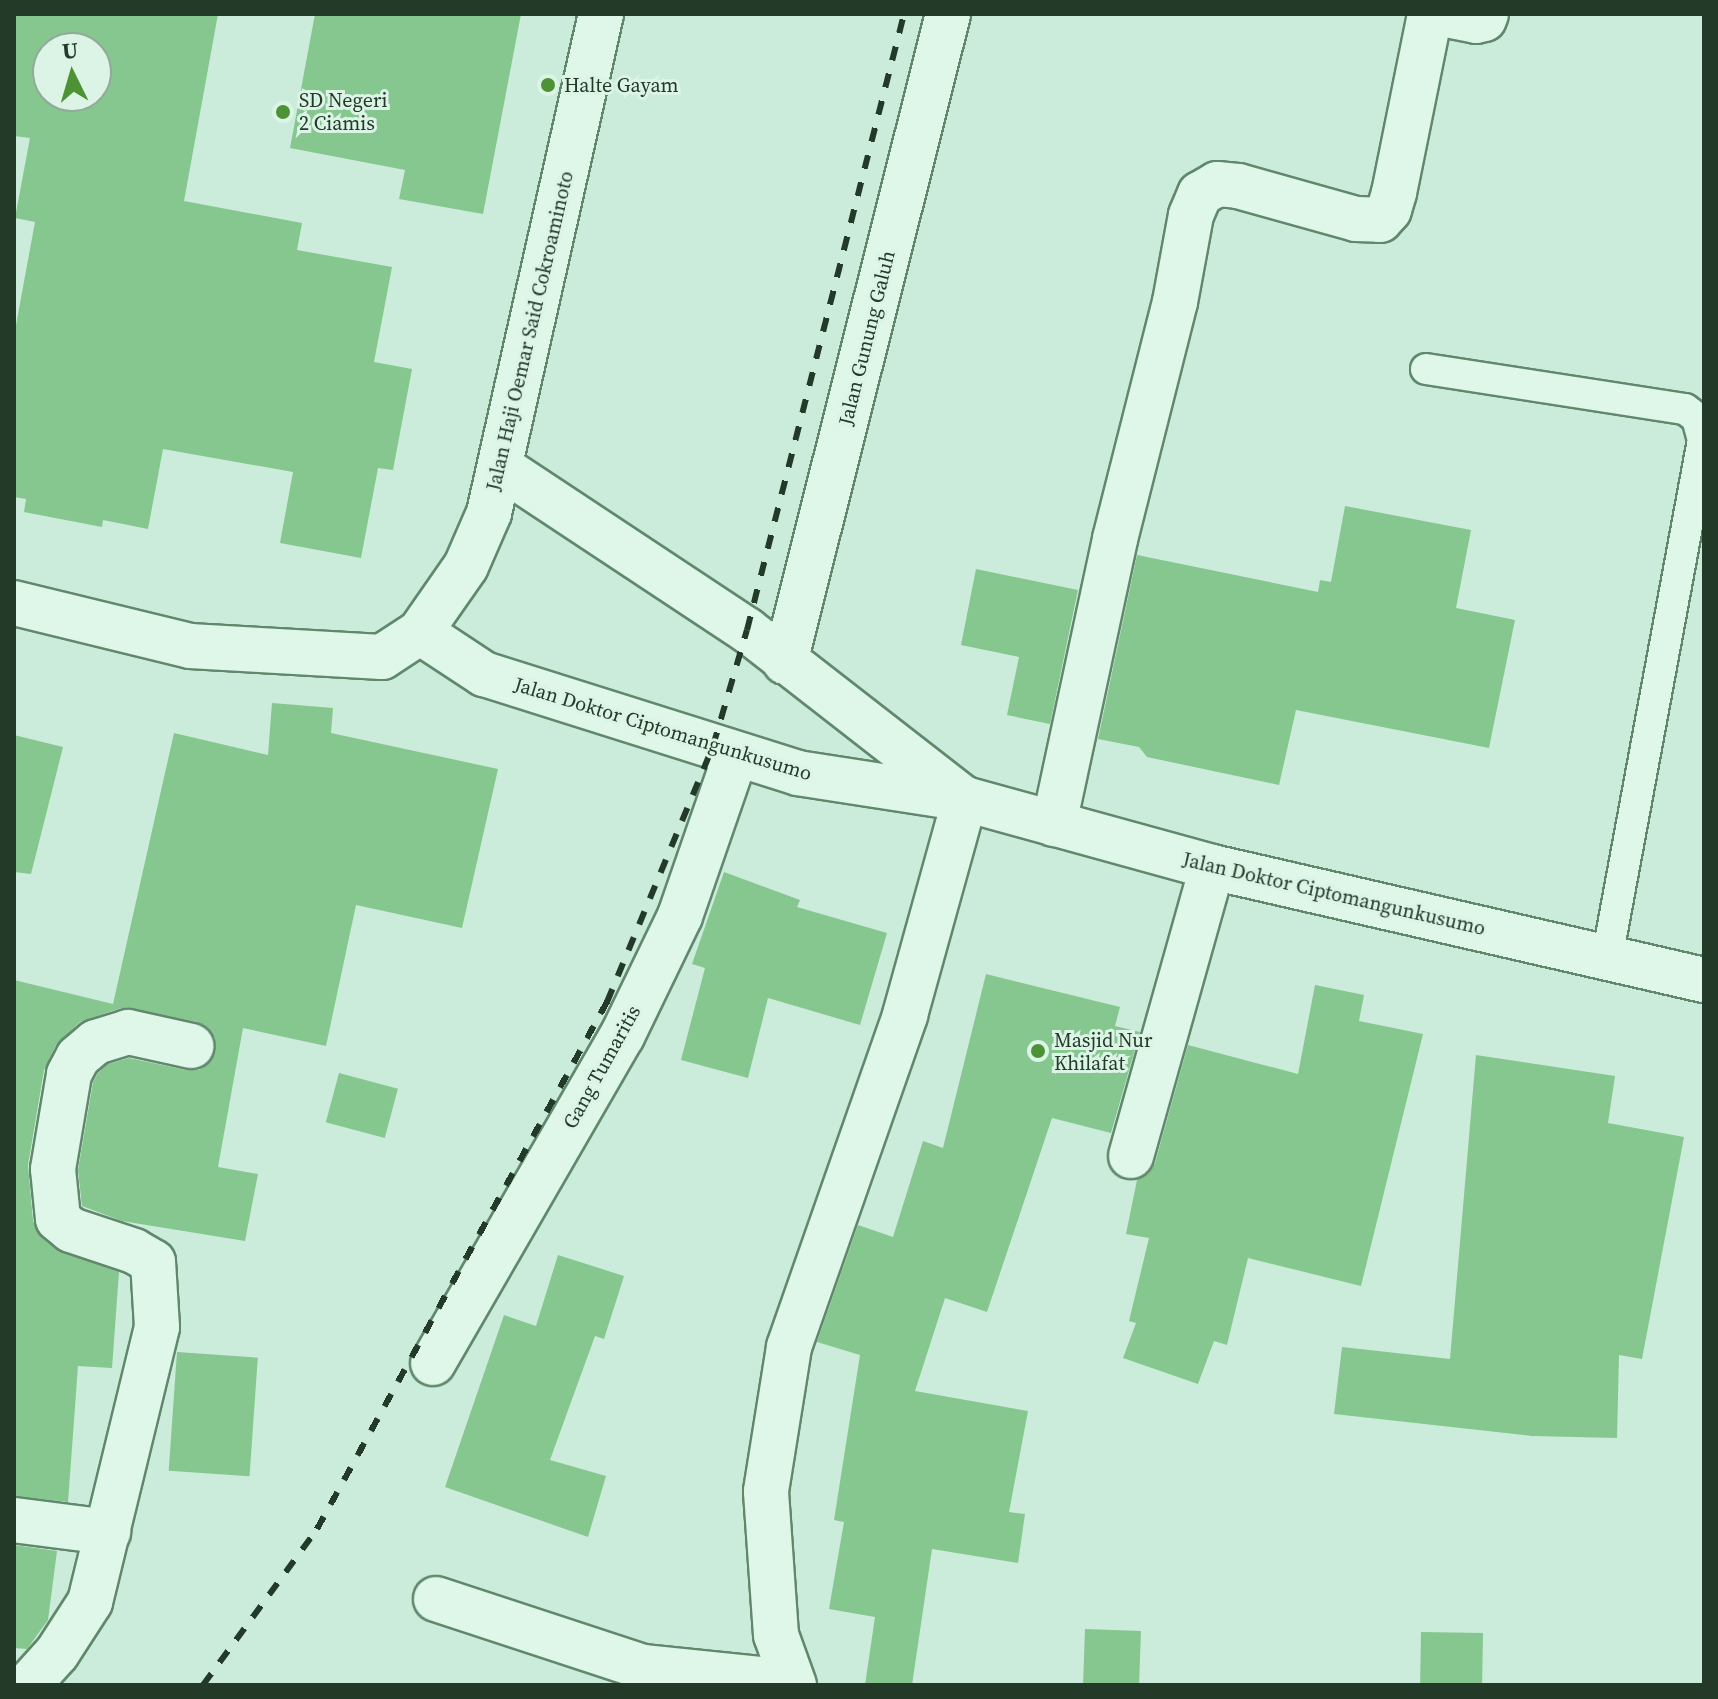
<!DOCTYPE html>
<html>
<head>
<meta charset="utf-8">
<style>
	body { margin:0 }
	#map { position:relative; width:1718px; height:1699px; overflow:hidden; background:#cbecda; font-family:"Source Serif 4",serif }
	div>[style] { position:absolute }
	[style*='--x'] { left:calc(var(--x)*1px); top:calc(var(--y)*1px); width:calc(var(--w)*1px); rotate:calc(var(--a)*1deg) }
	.building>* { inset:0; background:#85c78f; transform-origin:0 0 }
	.roads { filter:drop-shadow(2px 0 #61886c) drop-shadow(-2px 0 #61886c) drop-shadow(0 2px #61886c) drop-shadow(0 -2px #61886c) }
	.service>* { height:30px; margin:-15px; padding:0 15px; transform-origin:15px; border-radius:15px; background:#def7e9 }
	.minor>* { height:44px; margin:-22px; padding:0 22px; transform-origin:22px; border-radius:22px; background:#def7e9 }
	.secondary>* { height:44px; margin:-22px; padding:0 22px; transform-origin:22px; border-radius:22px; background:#def7e9 }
	.rail>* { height:6px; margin-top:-3px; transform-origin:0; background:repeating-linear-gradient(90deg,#233a28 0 14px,transparent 0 28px) }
	.dots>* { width:22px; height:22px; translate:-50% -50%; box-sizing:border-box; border:4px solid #dbf4e6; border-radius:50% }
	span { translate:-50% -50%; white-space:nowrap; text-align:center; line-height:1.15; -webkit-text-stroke:6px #dbf4e6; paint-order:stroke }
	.poi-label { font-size:20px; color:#233a28 }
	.left { translate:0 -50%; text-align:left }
	.street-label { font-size:20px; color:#233a28 }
	.frame { position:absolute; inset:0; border:16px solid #233a28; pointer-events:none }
	.north { position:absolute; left:32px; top:32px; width:80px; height:80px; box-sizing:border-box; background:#dbf4e6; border:2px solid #91aa9a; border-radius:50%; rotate:355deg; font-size:22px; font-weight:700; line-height:32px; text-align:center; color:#233a28 }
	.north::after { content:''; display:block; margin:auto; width:28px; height:36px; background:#4d9235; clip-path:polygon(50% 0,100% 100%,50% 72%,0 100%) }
</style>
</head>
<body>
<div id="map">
	<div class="building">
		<i style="clip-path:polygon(evenodd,14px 14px,218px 14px,184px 201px,302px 223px,297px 250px,392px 267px,374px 362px,412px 369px,393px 470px,378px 468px,361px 558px,280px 543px,293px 472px,163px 449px,148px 529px,103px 520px,102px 527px,24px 512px,26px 499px,14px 497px,14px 336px,35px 222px,15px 218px,30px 138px,14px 136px,14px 14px,48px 48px,96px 48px,96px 96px,48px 96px,48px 48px)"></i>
		<i style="clip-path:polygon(315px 14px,521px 14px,483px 214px,399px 199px,405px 170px,290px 148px)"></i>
		<i style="clip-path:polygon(1345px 506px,1471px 530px,1456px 608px,1515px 620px,1489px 748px,1296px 710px,1279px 785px,1147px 757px,1139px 747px,1098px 739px,1137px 555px,1318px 592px,1320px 580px,1331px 582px)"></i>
		<i style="clip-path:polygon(976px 569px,1078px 590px,1050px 724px,1007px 715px,1019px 657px,961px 645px)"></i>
		<i style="clip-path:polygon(272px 703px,333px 708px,331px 733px,498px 769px,462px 928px,356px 905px,326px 1046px,243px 1028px,218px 1167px,258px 1174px,245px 1241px,122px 1221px,82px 1206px,78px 1170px,93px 1082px,98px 1073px,108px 1064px,129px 1058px,186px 1070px,199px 1070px,210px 1062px,215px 1051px,215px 1038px,208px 1028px,196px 1022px,121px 1008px,80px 1022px,56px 1045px,44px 1070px,28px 1165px,33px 1221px,41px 1237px,55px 1249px,119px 1272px,112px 1368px,78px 1366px,68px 1502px,14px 1496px,14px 980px,113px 1004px,174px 733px,268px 755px)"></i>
		<i style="clip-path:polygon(14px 735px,63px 747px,31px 874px,14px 872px)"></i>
		<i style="clip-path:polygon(724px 872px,800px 900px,797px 907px,887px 933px,860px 1025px,768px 998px,748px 1078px,681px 1060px,705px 968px,692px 964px)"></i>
		<i style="clip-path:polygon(986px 974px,1120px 1007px,1115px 1026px,1140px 1032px,1111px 1133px,1052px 1118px,987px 1312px,945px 1298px,915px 1391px,1028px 1411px,1009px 1512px,1025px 1514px,1018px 1563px,932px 1549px,912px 1685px,865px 1685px,875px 1617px,829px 1609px,844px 1522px,834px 1520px,860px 1355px,817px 1342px,858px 1225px,893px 1237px,923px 1141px,943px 1148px)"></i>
		<i style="clip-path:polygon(1315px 985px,1364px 995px,1359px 1021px,1423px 1034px,1361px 1286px,1248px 1258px,1227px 1345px,1214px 1341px,1198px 1384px,1123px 1358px,1136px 1323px,1129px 1321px,1149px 1238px,1126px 1234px,1137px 1180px,1149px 1173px,1155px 1163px,1188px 1045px,1298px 1074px)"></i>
		<i style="clip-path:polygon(1476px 1055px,1615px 1076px,1608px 1123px,1684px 1137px,1642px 1359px,1619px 1355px,1617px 1438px,1532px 1436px,1334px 1414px,1342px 1347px,1450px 1359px)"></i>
		<i style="left:339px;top:1073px;width:61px;height:51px;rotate:15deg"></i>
		<i style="clip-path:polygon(558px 1255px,624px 1276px,604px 1339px,595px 1336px,550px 1460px,606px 1476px,588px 1537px,445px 1487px,504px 1315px,536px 1326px)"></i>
		<i style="left:177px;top:1352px;width:81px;height:119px;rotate:4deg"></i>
		<i style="clip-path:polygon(14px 1545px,57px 1551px,48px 1620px,27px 1649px,14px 1648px)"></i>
		<i style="left:1085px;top:1629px;width:56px;height:56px;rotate:2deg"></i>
		<i style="left:1483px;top:1633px;width:52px;height:62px;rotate:91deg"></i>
	</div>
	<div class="roads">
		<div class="service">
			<i style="--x:1426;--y:369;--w:262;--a:8.8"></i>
			<i style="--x:1685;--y:409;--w:15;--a:37"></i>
			<i style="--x:1697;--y:418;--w:23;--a:75"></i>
			<i style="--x:1703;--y:440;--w:527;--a:100.5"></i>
		</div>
		<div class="minor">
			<i style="--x:785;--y:662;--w:668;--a:-75.88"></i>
			<i style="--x:1054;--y:824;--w:291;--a:-77.9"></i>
			<i style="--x:1115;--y:539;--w:244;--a:-75.8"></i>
			<i style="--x:1175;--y:302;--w:88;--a:-79.6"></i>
			<i style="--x:1191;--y:215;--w:23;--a:-67"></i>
			<i style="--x:1200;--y:194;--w:20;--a:-30"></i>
			<i style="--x:1217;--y:184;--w:21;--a:5"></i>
			<i style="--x:1238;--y:186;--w:123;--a:15.6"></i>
			<i style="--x:1356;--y:219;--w:24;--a:2"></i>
			<i style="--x:1380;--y:220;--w:13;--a:-48"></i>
			<i style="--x:1389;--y:210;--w:18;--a:-74"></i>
			<i style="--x:1394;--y:193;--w:177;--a:-78.6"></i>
			<i style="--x:1429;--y:20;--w:13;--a:-27"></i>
			<i style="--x:1441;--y:14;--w:36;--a:11"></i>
			<i style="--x:1476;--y:21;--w:8;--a:-14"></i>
			<i style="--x:1484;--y:19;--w:5;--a:-68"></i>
			<i style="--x:1131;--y:1156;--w:300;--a:-74.3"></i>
			<i style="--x:433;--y:1363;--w:378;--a:-60"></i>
			<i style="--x:622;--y:1036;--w:133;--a:-64.2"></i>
			<i style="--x:680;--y:916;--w:171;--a:-70.9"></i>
			<i style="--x:14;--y:1520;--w:95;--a:7.3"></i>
			<i style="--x:436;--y:1599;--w:218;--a:18.2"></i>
			<i style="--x:643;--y:1667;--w:149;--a:5.8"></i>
			<i style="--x:28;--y:1685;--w:43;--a:-47.8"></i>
			<i style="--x:57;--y:1653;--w:61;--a:-57.1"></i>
			<i style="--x:90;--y:1602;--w:283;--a:-76.3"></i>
			<i style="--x:157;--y:1327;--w:65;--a:-93.5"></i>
			<i style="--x:153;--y:1262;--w:22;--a:-150"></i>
			<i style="--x:134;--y:1251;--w:66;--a:-161.6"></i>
			<i style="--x:71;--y:1230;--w:17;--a:-140"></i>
			<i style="--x:58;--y:1219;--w:50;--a:-95.7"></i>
			<i style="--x:53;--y:1169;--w:96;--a:-80.4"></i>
			<i style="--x:69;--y:1074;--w:19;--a:-62"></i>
			<i style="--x:78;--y:1057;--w:23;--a:-40"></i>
			<i style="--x:96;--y:1042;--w:34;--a:-17"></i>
			<i style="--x:128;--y:1032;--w:65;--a:12.5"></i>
			<i style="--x:794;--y:1685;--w:53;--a:-109.8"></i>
			<i style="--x:776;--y:1635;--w:144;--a:-94"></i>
			<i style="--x:766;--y:1491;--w:146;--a:-80.9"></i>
			<i style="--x:789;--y:1347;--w:352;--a:-70.7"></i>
			<i style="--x:905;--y:1015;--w:224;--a:-74.5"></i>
		</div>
		<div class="secondary">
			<i style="--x:502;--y:468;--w:294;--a:33.5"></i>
			<i style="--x:747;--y:630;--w:270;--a:37.9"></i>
			<i style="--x:14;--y:603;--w:181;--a:13.7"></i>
			<i style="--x:190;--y:646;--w:192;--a:3.3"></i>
			<i style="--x:382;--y:657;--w:45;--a:-33.3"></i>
			<i style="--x:420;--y:632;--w:80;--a:-55.1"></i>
			<i style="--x:466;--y:566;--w:58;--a:-66.5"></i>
			<i style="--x:489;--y:513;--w:511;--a:-77.35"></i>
			<i style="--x:420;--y:632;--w:77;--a:33.3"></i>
			<i style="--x:484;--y:674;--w:329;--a:17.5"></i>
			<i style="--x:798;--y:773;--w:169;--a:8.8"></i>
			<i style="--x:965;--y:799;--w:256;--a:15.4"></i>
			<i style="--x:1212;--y:867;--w:505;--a:12.94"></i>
		</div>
	</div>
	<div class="rail">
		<i style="--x:203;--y:1685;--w:193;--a:-53.8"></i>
		<i style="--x:317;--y:1529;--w:602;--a:-61.18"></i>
		<i style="--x:607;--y:1002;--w:277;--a:-67.5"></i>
		<i style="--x:713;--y:746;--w:121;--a:-73.7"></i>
		<i style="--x:747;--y:630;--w:636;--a:-75.7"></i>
	</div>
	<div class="dots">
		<i style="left:548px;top:85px;background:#4d9235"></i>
		<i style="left:283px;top:112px;background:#4d9235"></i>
		<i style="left:1038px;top:1051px;background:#4d9235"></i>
	</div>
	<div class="poi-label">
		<span class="left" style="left:564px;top:85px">Halte Gayam</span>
		<span class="left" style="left:299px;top:112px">SD Negeri<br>2 Ciamis</span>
		<span class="left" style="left:1054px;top:1052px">Masjid Nur<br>Khilafat</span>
	</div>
	<div class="street-label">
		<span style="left:530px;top:331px;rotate:-77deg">Jalan Haji Oemar Said Cokroaminoto</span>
		<span style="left:867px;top:338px;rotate:-76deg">Jalan Gunung Galuh</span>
		<span style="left:663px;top:729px;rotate:17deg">Jalan Doktor Ciptomangunkusumo</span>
		<span style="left:1334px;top:894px;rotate:13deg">Jalan Doktor Ciptomangunkusumo</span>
		<span style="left:602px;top:1067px;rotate:-61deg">Gang Tumaritis</span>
	</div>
	<div class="frame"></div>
	<div class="north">U</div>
</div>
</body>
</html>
